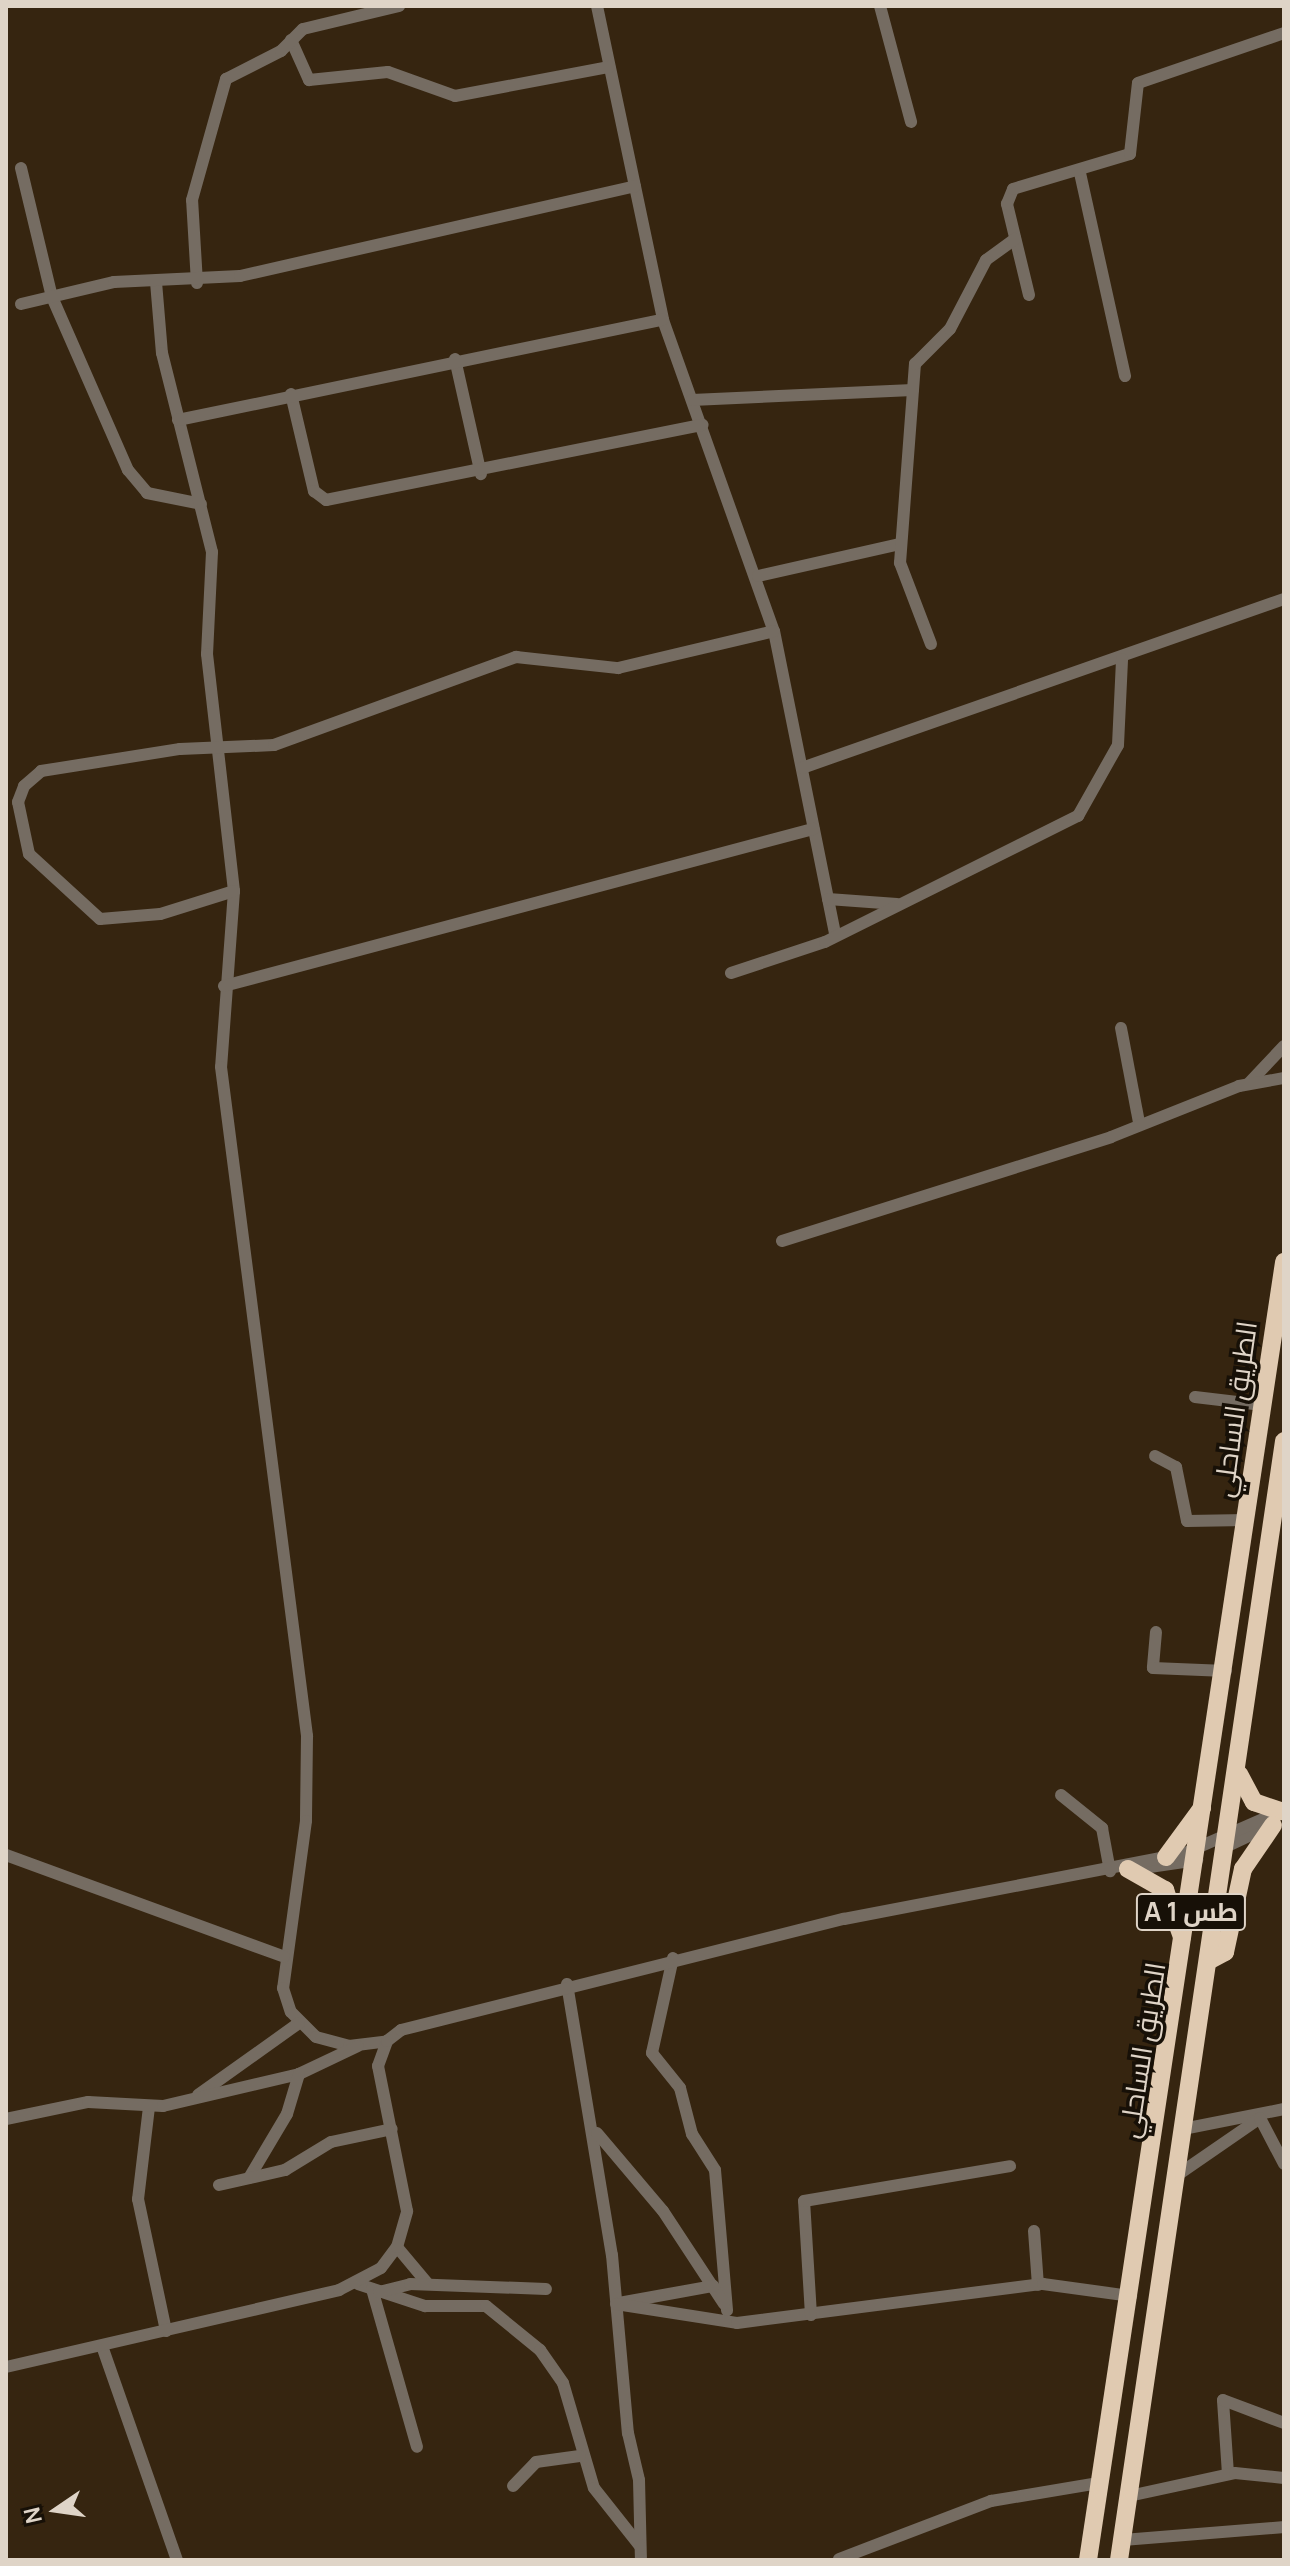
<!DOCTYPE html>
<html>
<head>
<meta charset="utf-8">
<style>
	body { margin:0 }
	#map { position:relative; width:1290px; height:2566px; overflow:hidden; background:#362510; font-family:Manrope,Cairo,sans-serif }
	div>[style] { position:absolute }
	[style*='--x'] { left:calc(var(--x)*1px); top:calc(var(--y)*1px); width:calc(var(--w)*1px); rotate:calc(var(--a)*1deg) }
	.minor>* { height:12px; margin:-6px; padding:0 6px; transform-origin:6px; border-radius:6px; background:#756c62 }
	.highway>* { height:18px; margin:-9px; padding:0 9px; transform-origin:9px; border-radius:9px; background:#e0cab1 }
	span { translate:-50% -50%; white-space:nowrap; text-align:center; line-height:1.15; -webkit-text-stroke:7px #171007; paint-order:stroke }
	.shield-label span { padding:2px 6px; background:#171007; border:2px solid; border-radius:6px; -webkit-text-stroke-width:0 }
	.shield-label { font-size:26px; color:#dfd4c7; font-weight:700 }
	.street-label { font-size:28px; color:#dfd4c7 }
	.frame { position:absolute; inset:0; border:8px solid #dfd4c7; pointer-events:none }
	.north { position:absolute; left:16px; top:2470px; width:80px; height:80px; -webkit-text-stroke:6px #171007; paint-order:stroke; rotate:257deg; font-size:22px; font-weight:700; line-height:32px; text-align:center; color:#dfd4c7 }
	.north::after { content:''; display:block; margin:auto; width:28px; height:36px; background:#dfd4c7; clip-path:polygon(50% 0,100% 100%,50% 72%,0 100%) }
</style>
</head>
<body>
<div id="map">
	<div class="minor">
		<i style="--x:597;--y:6;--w:321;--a:78.1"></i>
		<i style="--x:663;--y:320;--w:330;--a:70.4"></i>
		<i style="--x:774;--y:631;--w:308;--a:78.6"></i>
		<i style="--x:880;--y:6;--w:120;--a:75"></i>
		<i style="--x:291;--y:40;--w:44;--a:65.8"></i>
		<i style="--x:309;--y:80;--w:79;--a:-5.8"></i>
		<i style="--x:388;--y:72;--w:71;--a:19.7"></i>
		<i style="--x:455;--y:96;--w:157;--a:-10.7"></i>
		<i style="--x:21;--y:168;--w:133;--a:76.5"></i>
		<i style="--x:52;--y:297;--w:189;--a:66.3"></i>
		<i style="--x:128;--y:470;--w:30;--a:50"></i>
		<i style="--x:147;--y:493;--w:55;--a:11.5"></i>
		<i style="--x:1080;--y:173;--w:208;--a:77.5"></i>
		<i style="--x:156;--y:282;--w:71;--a:85.2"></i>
		<i style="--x:162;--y:353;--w:205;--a:75.9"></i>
		<i style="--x:212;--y:552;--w:102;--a:92.8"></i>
		<i style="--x:207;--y:654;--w:239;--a:83.5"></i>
		<i style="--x:234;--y:891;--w:176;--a:94.2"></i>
		<i style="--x:221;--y:1067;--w:675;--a:82.67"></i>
		<i style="--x:307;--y:1736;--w:85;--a:90.7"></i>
		<i style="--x:306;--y:1821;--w:169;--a:97.8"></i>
		<i style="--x:283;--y:1988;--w:25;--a:72"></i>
		<i style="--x:291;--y:2012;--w:35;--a:45"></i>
		<i style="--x:316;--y:2037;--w:34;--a:15"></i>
		<i style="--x:349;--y:2046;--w:38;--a:-7"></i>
		<i style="--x:197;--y:283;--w:83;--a:-93.4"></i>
		<i style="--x:192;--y:200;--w:126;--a:-74.3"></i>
		<i style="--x:226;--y:79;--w:62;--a:-27"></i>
		<i style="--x:281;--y:51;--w:31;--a:-45"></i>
		<i style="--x:303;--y:29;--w:99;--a:-13.5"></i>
		<i style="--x:1029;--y:295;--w:94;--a:-103.6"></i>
		<i style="--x:1007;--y:204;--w:16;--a:-68"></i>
		<i style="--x:1013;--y:189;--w:122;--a:-16.7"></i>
		<i style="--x:1130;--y:154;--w:71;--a:-83.6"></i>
		<i style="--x:1138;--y:83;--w:154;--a:-18.9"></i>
		<i style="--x:21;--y:304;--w:96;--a:-13.3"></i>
		<i style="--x:114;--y:282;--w:126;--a:-2.7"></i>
		<i style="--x:240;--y:276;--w:405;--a:-12.8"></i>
		<i style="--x:455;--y:359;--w:118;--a:77.3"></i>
		<i style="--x:291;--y:394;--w:100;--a:76.7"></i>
		<i style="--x:314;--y:491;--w:15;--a:37"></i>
		<i style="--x:326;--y:500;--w:384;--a:-11.3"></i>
		<i style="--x:692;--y:400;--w:221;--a:-2.6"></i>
		<i style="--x:178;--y:420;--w:495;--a:-11.7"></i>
		<i style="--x:758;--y:576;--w:146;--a:-12.7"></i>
		<i style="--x:931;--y:644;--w:87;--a:-110.9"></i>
		<i style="--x:900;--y:563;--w:200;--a:-85.7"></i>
		<i style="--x:915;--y:364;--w:49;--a:-45"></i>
		<i style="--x:950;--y:329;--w:78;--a:-62.4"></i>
		<i style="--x:986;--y:260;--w:36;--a:-36"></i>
		<i style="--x:802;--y:768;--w:511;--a:-19.32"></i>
		<i style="--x:234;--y:891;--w:77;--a:162.7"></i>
		<i style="--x:160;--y:914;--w:60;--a:175.2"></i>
		<i style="--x:100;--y:919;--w:96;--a:-137.5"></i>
		<i style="--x:29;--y:854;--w:53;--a:-101.9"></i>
		<i style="--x:18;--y:802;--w:17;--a:-69"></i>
		<i style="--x:24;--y:786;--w:23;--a:-41"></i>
		<i style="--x:41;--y:771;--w:141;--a:-9"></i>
		<i style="--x:180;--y:749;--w:94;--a:-2.4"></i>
		<i style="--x:274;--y:745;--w:258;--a:-20"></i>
		<i style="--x:516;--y:657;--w:103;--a:6.2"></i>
		<i style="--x:618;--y:668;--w:160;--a:-13.3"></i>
		<i style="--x:828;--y:899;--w:69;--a:4.1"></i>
		<i style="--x:731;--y:973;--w:99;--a:-18.3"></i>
		<i style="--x:825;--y:942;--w:283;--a:-26.5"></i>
		<i style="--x:1078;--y:816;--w:81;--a:-60.6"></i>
		<i style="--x:1118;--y:745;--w:86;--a:-87.3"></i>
		<i style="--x:224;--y:986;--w:610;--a:-14.93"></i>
		<i style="--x:1121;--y:1028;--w:96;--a:79.2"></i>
		<i style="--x:1249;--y:1083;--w:51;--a:-46.6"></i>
		<i style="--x:782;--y:1241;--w:345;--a:-17.5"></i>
		<i style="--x:1111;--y:1137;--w:138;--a:-21.7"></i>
		<i style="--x:1239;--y:1086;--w:46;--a:-10.1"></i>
		<i style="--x:1195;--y:1397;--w:68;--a:6.7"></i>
		<i style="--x:1155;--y:1456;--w:24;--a:28"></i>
		<i style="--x:1176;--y:1467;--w:55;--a:78.5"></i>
		<i style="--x:1187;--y:1521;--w:59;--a:-1"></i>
		<i style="--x:1156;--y:1632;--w:36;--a:95"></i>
		<i style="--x:1153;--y:1668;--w:73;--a:2.4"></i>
		<i style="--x:1061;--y:1795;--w:53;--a:38.8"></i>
		<i style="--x:1102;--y:1828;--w:44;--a:79.5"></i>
		<i style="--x:1221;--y:1849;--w:54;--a:-25.1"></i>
		<i style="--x:6;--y:1855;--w:296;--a:20.1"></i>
		<i style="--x:1136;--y:1869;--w:62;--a:-8.4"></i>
		<i style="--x:673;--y:1958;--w:97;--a:102.5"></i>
		<i style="--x:652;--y:2053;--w:45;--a:51.3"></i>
		<i style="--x:680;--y:2088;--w:48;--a:75.4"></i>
		<i style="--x:692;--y:2134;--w:43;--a:57.4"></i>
		<i style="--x:715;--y:2170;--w:141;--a:85.1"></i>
		<i style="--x:567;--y:1984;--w:275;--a:80.6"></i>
		<i style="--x:612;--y:2255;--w:179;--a:84.9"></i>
		<i style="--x:628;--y:2433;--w:48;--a:76.8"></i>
		<i style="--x:639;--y:2480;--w:80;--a:88.6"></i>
		<i style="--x:198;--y:2095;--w:124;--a:-35.5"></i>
		<i style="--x:149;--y:2107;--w:93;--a:96.8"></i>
		<i style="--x:138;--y:2199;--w:135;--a:78"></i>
		<i style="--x:6;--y:2119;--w:84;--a:-11.7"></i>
		<i style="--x:88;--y:2102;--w:75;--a:3.1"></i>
		<i style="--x:163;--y:2106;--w:140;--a:-13.2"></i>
		<i style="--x:299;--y:2074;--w:65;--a:-25.4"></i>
		<i style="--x:1183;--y:2129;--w:103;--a:-11.2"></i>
		<i style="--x:597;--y:2133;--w:102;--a:49.8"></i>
		<i style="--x:663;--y:2211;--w:111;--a:56.7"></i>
		<i style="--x:1176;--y:2176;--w:102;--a:-34.6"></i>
		<i style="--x:1260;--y:2118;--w:52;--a:62.4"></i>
		<i style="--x:249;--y:2178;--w:74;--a:-59.3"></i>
		<i style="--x:287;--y:2114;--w:42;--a:-73.3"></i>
		<i style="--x:219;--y:2185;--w:68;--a:-12.8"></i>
		<i style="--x:285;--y:2170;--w:54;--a:-31.3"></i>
		<i style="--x:331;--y:2142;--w:62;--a:-12"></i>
		<i style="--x:1034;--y:2231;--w:54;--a:85.8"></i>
		<i style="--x:397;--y:2247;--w:48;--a:50"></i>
		<i style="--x:358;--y:2284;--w:71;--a:18.2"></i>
		<i style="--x:425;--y:2306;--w:61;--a:0"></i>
		<i style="--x:486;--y:2306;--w:70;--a:39.2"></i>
		<i style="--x:540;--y:2350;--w:40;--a:55.1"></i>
		<i style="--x:563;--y:2383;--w:109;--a:73.6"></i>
		<i style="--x:594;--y:2488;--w:74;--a:51.6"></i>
		<i style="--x:372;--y:2289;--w:164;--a:74.1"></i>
		<i style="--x:379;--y:2292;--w:32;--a:-14"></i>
		<i style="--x:410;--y:2284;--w:136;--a:2.1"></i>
		<i style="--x:619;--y:2303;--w:96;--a:-10.3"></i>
		<i style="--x:616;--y:2304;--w:122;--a:8.9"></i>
		<i style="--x:737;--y:2323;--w:308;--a:-7.3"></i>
		<i style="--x:1043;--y:2284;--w:89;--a:7.8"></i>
		<i style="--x:811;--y:2315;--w:114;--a:-93.5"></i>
		<i style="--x:804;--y:2201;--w:209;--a:-9.6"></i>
		<i style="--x:102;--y:2346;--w:227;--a:70.7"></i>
		<i style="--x:6;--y:2367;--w:342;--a:-13"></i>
		<i style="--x:339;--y:2290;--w:47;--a:-27.6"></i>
		<i style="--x:381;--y:2268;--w:26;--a:-53"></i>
		<i style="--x:397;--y:2247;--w:37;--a:-74"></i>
		<i style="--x:407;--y:2211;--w:148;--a:-101.3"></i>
		<i style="--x:378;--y:2066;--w:27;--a:-70"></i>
		<i style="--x:387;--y:2041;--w:18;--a:-38"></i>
		<i style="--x:401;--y:2030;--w:457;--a:-14.1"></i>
		<i style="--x:844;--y:1919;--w:345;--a:-10.9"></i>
		<i style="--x:1183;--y:1854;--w:107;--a:-23.7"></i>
		<i style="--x:1228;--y:2474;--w:74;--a:-93.9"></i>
		<i style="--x:1223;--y:2400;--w:65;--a:20.7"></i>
		<i style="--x:513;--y:2486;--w:33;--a:-46"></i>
		<i style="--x:536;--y:2462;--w:44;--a:-7.8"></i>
		<i style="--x:1129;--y:2496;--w:108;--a:-12.2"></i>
		<i style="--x:1235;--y:2473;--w:49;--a:5.8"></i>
		<i style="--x:1123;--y:2540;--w:162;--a:-4.6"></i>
		<i style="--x:839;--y:2559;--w:163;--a:-20.9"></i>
		<i style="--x:991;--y:2501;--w:109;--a:-9.5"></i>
	</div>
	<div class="highway">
		<i style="--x:1239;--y:1774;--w:32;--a:62"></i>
		<i style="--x:1254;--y:1802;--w:28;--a:19"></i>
		<i style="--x:1166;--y:1857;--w:61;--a:-53.7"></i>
		<i style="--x:1128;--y:1869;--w:43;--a:29.6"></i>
		<i style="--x:1165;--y:1890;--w:50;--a:70.1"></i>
		<i style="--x:1210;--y:1960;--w:17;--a:-28"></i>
		<i style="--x:1225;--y:1952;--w:85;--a:-77.8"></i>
		<i style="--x:1243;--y:1869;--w:53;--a:-55.7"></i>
		<i style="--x:1088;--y:2560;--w:1313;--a:-81.41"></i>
		<i style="--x:1119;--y:2560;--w:1131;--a:-81.61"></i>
	</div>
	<div class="shield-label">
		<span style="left:1191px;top:1912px">A 1 طس</span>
	</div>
	<div class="street-label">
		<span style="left:1234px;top:1409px;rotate:-82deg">الطريق الساحلي</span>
		<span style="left:1141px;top:2050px;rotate:-81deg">الطريق الساحلي</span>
	</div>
	<div class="frame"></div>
	<div class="north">N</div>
</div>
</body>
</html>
